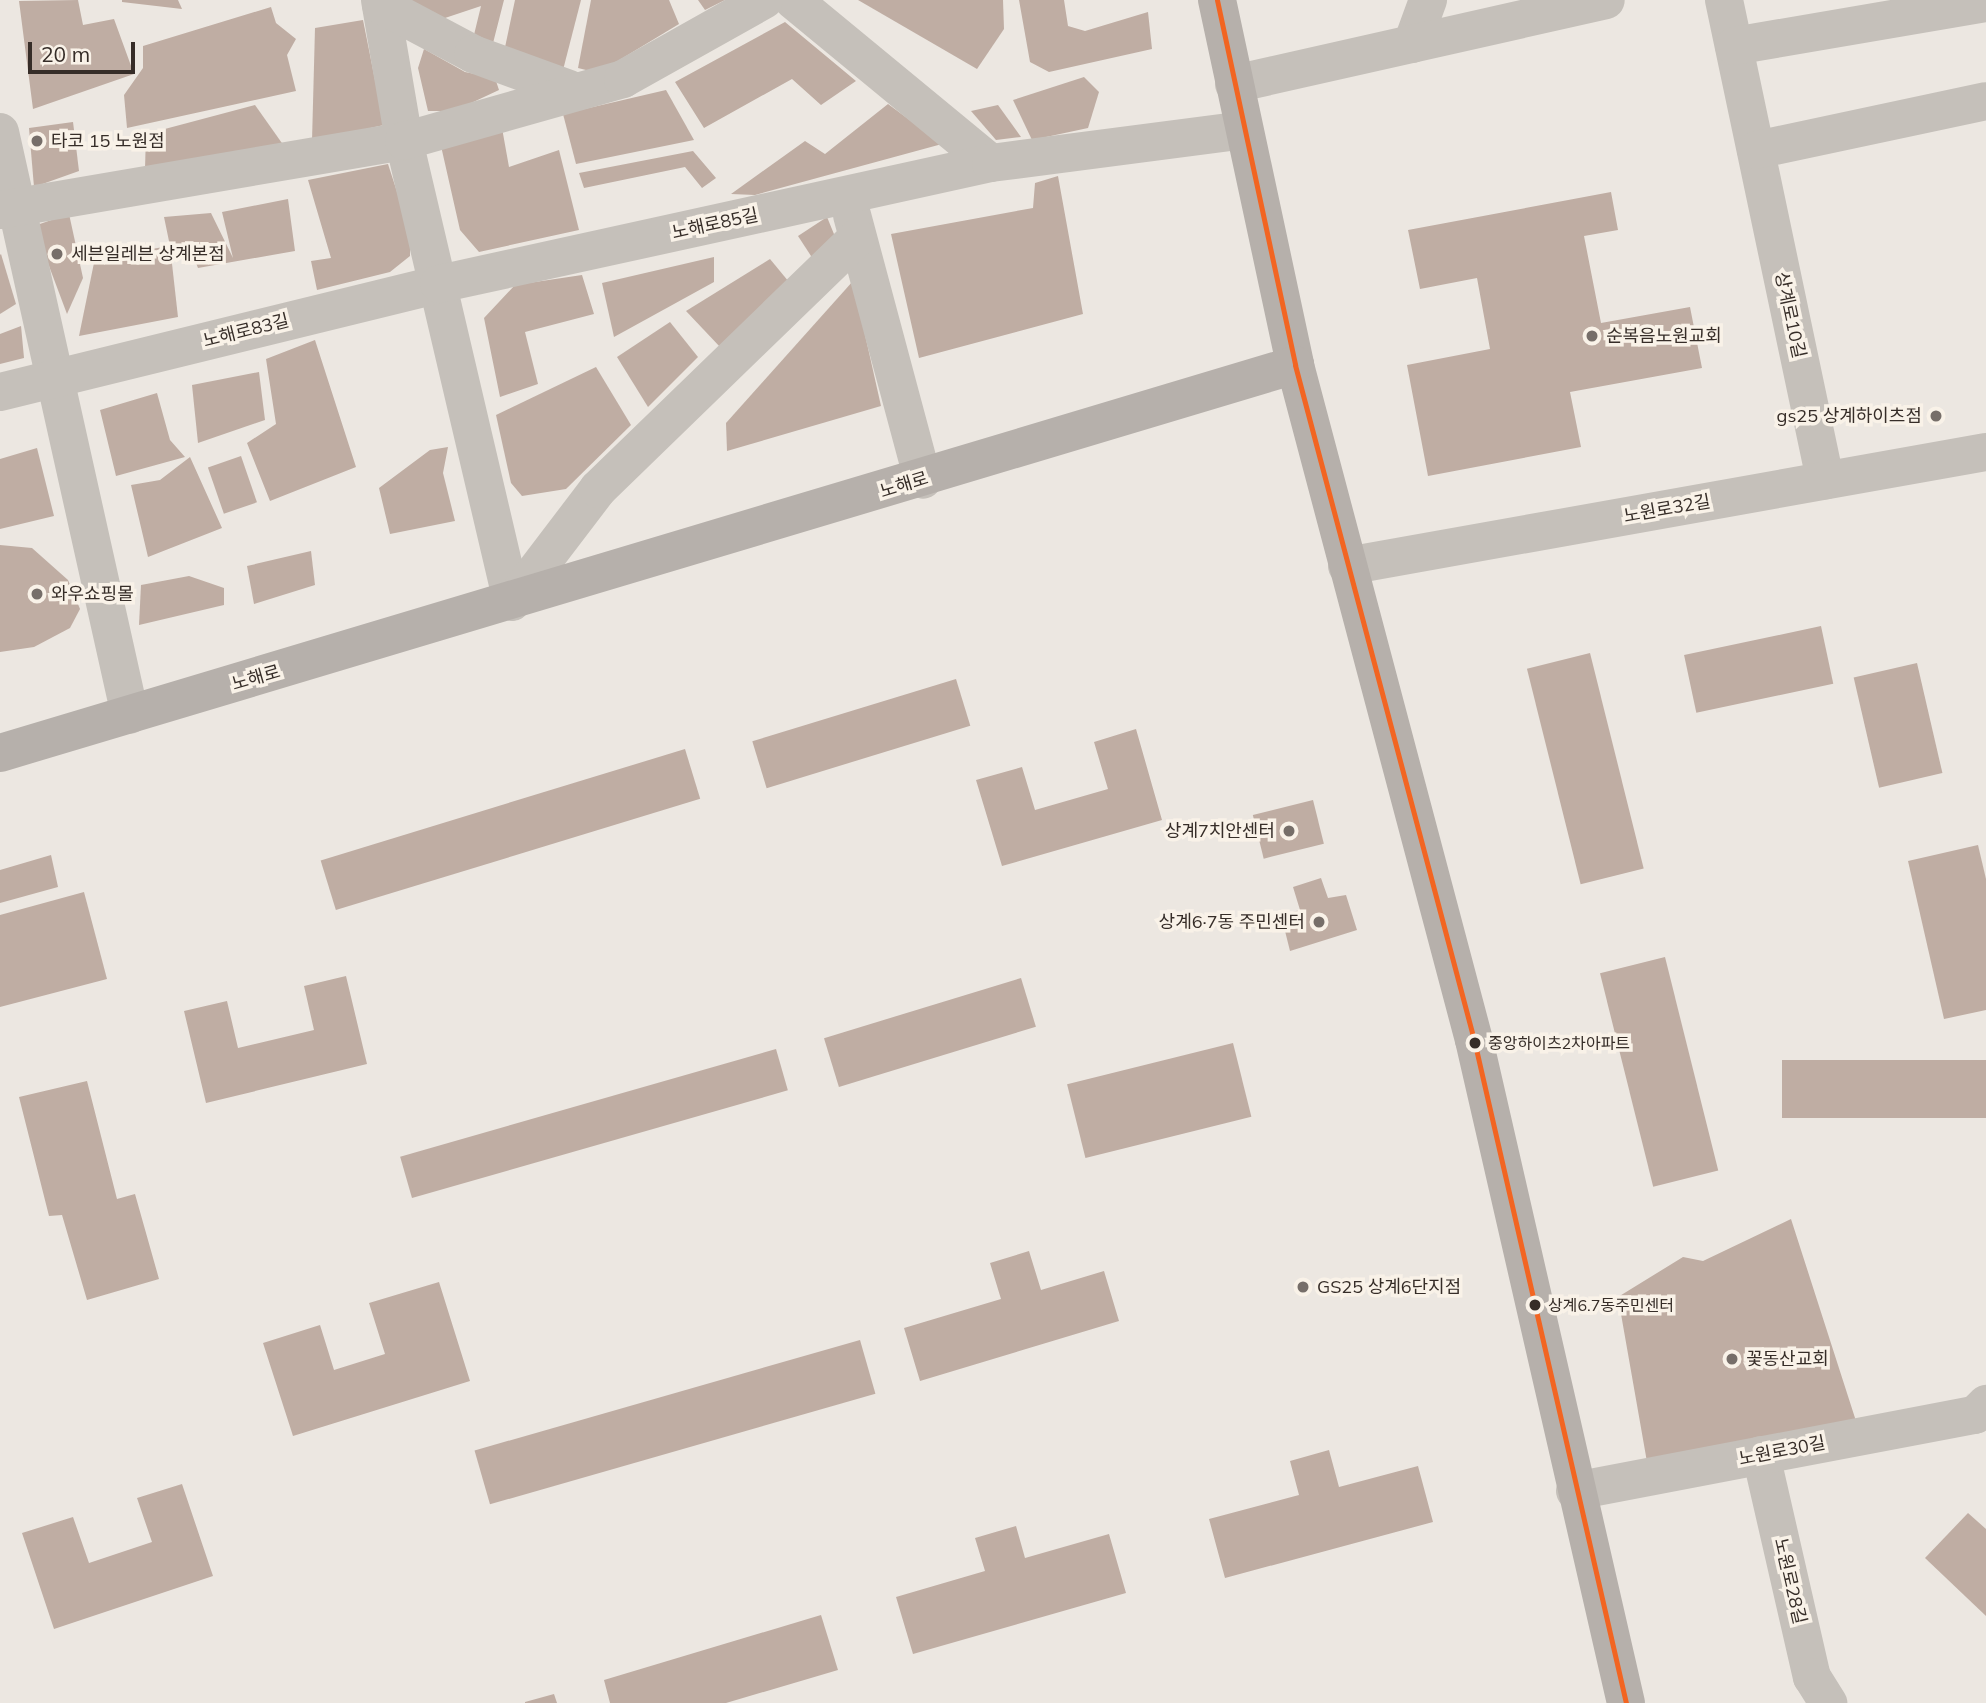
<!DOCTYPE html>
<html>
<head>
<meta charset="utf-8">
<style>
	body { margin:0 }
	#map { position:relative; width:1986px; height:1703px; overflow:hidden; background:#ece7e1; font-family:Mulish,"Noto Sans KR",sans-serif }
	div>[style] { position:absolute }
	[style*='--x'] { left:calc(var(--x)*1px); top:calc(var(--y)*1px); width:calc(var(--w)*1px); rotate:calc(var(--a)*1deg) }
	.building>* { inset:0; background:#bfada3; transform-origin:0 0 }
	.street>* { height:38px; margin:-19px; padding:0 19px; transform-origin:19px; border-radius:19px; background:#c5c0ba }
	.secondary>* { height:38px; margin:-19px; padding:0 19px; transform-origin:19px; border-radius:19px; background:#b6b0ab }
	.bus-1>* { height:5px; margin:-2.5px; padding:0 2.5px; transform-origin:2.5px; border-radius:2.5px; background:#f26522 }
	.dots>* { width:19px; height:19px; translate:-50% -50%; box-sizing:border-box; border:4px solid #f9f2e8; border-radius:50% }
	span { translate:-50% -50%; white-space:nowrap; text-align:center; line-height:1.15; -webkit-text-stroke:7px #f9f2e8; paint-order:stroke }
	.bus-label { font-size:16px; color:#362d28 }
	.left { translate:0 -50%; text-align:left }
	.poi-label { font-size:18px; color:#362d28 }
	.right { translate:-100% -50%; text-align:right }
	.street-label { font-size:18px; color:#362d28 }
	.scale { position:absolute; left:28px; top:42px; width:107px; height:32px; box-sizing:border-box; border:4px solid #362d28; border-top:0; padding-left:9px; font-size:21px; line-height:24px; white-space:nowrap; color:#362d28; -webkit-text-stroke:5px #f9f2e8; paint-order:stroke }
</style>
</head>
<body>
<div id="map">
	<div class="building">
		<i style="clip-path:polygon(78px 0,83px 25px,114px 19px,134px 74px,33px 109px,19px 1px)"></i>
		<i style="clip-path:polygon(122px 0,178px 0,182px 9px,122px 2px)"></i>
		<i style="clip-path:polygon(405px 0,504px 0,491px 51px,472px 43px,481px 6px,439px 20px)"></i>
		<i style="clip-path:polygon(515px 0,581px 0,563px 70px,504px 52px)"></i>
		<i style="clip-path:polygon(591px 0,669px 0,679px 24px,598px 73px,578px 68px)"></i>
		<i style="clip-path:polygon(698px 0,725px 0,705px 10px)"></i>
		<i style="clip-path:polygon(858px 0,1003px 0,1004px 29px,977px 69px)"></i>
		<i style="clip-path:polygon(1019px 0,1064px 0,1068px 26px,1085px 31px,1148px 12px,1152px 49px,1049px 72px,1030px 62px)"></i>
		<i style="clip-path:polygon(271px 7px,276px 23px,296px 39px,287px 55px,296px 91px,127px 128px,124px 95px,143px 68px,143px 46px)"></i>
		<i style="clip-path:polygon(363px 20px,384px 125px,312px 141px,315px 28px)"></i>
		<i style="clip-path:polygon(785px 22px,856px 81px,821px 105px,792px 79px,704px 128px,675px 82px)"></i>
		<i style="clip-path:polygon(424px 49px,465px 72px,495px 78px,499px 90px,454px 111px,428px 111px,418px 68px)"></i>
		<i style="clip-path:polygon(1084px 77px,1099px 92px,1088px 128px,1032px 140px,1013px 100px)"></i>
		<i style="clip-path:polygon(666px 90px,694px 140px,576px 164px,563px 114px)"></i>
		<i style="clip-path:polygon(888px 104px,942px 144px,755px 195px,731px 194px,805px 141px,825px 154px)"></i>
		<i style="clip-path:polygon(255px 105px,284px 146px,145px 169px,146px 134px)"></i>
		<i style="clip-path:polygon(998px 105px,1021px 137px,996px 140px,971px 111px)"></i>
		<i style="clip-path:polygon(73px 122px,79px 171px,34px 187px,29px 128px)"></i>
		<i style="clip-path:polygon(502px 128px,509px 167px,559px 150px,579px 230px,479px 252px,460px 230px,441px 146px)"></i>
		<i style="clip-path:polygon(693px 151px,716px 178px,702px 188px,685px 167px,584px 188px,579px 173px)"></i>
		<i style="clip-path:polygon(388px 164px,410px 232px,410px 256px,390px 272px,317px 290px,311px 261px,331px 258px,308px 180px)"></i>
		<i style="clip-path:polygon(1058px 176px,1083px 314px,919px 358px,891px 234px,1033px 208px,1035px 183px)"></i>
		<i style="clip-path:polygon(1611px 192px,1618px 230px,1584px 236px,1601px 323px,1690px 307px,1702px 368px,1570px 392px,1581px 447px,1428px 476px,1407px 365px,1490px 349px,1477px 278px,1420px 289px,1408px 230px)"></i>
		<i style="clip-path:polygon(288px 199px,295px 251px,198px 268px,190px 248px,170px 246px,164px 217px,211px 213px,233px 258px,222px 212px)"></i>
		<i style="clip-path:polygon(69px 214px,83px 278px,67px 314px,34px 226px)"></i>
		<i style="clip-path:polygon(827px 217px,836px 239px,813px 259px,798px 236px)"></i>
		<i style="clip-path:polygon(170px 246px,178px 317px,79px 336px,95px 258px)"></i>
		<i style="clip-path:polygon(1px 254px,16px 304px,0 314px,0 255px)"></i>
		<i style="clip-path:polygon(714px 257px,714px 282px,614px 337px,602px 283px)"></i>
		<i style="clip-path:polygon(770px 259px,789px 282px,721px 348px,686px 311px)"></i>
		<i style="clip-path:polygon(582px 275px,594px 314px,525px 332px,538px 384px,500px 397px,484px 318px,515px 285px)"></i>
		<i style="clip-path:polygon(853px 281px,881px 406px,727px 451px,726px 423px)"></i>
		<i style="clip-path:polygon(670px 322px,698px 357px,648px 407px,617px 357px)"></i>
		<i style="clip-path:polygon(21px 326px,24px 358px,0 364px,0 334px)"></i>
		<i style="clip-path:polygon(315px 340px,356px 467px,270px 501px,247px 443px,276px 424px,266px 359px)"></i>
		<i style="clip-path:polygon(596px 367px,631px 425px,566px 489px,522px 496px,511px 483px,496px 415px)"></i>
		<i style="clip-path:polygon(259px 372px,265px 420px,198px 443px,192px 385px)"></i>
		<i style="clip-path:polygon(157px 393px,170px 440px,185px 457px,116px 476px,100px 410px)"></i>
		<i style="clip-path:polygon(448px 447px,443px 473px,455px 521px,390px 534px,379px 488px,430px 450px)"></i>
		<i style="clip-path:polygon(37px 448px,54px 516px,0 529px,0 459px)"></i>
		<i style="left:241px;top:456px;width:49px;height:35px;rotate:71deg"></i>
		<i style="clip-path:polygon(190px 457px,222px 528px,148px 557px,131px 485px,160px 480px)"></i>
		<i style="clip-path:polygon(0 545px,32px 548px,68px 580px,80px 609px,70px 628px,34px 647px,0 652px)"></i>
		<i style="clip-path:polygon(311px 551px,315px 585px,254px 604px,247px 566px)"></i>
		<i style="clip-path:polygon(189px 576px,224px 588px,224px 605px,139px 625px,141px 585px)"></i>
		<i style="left:1821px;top:626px;width:59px;height:140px;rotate:78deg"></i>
		<i style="left:1590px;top:653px;width:222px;height:65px;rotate:76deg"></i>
		<i style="left:1917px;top:663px;width:113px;height:65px;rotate:77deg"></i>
		<i style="left:956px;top:679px;width:49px;height:213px;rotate:73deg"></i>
		<i style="clip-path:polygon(1136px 729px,1162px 820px,1002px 866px,976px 780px,1022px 767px,1035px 810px,1108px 789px,1094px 742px)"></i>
		<i style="left:685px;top:749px;width:52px;height:381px;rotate:73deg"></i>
		<i style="left:1313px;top:800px;width:45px;height:62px;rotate:76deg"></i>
		<i style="clip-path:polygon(1978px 845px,1986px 879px,1986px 1010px,1944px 1019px,1908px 861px)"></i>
		<i style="clip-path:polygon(51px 855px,58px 887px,0 903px,0 870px)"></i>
		<i style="clip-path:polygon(1321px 878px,1328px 898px,1346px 895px,1357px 930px,1290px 951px,1281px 915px,1300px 910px,1293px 887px)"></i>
		<i style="clip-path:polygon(84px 892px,107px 979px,0 1007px,0 915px)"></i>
		<i style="left:1665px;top:957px;width:220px;height:67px;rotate:76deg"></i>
		<i style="clip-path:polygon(346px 976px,367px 1064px,206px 1103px,184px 1011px,227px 1001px,238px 1048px,314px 1030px,304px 986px)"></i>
		<i style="left:1021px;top:978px;width:51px;height:206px;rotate:73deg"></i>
		<i style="left:1233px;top:1043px;width:76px;height:171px;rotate:76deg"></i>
		<i style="left:776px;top:1049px;width:43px;height:391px;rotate:74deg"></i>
		<i style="left:1986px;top:1060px;width:58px;height:204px;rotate:90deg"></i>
		<i style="clip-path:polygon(87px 1081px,117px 1199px,135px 1194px,159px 1279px,87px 1300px,62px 1215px,49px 1216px,19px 1097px)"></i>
		<i style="clip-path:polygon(1791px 1219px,1856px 1421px,1647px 1462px,1618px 1297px,1683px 1257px,1703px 1261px)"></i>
		<i style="clip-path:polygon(1029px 1251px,1041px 1290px,1104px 1271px,1119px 1321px,920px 1381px,904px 1328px,1001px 1299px,990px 1263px)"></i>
		<i style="clip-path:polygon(439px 1282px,470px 1381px,293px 1436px,263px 1343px,320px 1325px,334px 1370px,385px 1354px,369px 1303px)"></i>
		<i style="left:860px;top:1340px;width:56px;height:401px;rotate:74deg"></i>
		<i style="clip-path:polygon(1329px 1450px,1339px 1487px,1418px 1466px,1433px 1522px,1225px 1578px,1209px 1519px,1299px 1495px,1290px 1461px)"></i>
		<i style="clip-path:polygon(182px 1484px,213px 1576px,54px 1629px,22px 1533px,73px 1517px,89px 1563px,152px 1542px,137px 1498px)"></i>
		<i style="clip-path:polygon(1968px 1513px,1986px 1529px,1986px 1616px,1925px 1558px)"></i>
		<i style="clip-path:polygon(1016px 1526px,1025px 1558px,1109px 1534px,1126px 1593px,913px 1654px,896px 1597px,985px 1571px,975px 1538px)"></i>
		<i style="clip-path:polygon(821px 1615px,838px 1670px,726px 1703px,610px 1703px,604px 1680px)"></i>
		<i style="clip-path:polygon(554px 1694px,557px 1703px,525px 1703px,525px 1702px)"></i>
	</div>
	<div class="street">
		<i style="--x:380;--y:0;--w:143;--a:80.3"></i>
		<i style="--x:404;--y:141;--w:473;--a:76.8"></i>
		<i style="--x:793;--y:0;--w:256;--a:39.5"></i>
		<i style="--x:1724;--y:0;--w:491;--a:78.1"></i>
		<i style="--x:381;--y:5;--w:104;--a:28"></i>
		<i style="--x:473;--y:54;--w:102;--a:20"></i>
		<i style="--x:1412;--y:44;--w:47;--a:-70"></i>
		<i style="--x:1734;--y:46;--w:256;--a:-9.7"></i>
		<i style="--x:1234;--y:84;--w:381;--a:-12.7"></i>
		<i style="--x:0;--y:132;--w:597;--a:77.43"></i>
		<i style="--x:1756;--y:150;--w:235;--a:-12"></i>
		<i style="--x:0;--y:210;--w:410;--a:-9.7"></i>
		<i style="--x:404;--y:141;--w:228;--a:-15.8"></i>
		<i style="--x:623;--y:79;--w:162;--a:-29.3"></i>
		<i style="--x:852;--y:215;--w:274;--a:75"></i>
		<i style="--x:0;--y:392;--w:452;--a:-13.8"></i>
		<i style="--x:439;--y:284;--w:565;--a:-12.36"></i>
		<i style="--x:991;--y:163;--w:255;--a:-7.4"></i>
		<i style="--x:1347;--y:566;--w:649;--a:-10.12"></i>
		<i style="--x:512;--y:602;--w:142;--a:-52.7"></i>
		<i style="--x:598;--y:489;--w:361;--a:-44.1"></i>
		<i style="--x:1761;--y:1455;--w:228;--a:77.1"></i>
		<i style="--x:1812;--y:1677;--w:31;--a:58"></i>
		<i style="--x:1575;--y:1491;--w:407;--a:-10.8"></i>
		<i style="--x:1975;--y:1415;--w:16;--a:-45"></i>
	</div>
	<div class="secondary">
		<i style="--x:1217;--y:0;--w:373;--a:77.9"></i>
		<i style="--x:1295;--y:365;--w:698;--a:75.15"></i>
		<i style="--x:1474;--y:1040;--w:680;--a:77.09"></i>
		<i style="--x:0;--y:753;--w:1352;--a:-16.68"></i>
	</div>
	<div class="bus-1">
		<i style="--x:1217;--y:0;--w:373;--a:77.9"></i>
		<i style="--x:1295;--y:365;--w:698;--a:75.15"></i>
		<i style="--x:1474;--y:1040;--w:680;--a:77.09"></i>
	</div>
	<div class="dots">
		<i style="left:37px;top:141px;background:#766e69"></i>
		<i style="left:57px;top:254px;background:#766e69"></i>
		<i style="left:1592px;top:336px;background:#766e69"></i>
		<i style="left:1936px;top:416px;background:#766e69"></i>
		<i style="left:37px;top:594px;background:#766e69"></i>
		<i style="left:1289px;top:831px;background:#766e69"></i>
		<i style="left:1319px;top:922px;background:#766e69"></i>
		<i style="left:1475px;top:1043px;background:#362d28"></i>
		<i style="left:1303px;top:1287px;background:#766e69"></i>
		<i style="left:1535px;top:1305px;background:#362d28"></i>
		<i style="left:1732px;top:1359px;background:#766e69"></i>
	</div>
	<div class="bus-label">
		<span class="left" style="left:1488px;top:1043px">중앙하이츠2차아파트</span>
		<span class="left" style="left:1548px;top:1305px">상계6.7동주민센터</span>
	</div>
	<div class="poi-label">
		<span class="left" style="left:51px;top:141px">타코 15 노원점</span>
		<span class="left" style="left:71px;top:254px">세븐일레븐 상계본점</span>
		<span class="left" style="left:1606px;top:336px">순복음노원교회</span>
		<span class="right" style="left:1922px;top:416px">gs25 상계하이츠점</span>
		<span class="left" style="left:51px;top:594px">와우쇼핑몰</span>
		<span class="right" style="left:1275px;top:831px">상계7치안센터</span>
		<span class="right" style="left:1305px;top:922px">상계6·7동 주민센터</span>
		<span class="left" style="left:1317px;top:1287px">GS25 상계6단지점</span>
		<span class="left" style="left:1746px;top:1359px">꽃동산교회</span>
	</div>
	<div class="street-label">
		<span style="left:715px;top:224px;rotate:-12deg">노해로85길</span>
		<span style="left:1790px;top:315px;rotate:78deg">상계로10길</span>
		<span style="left:246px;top:331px;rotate:-14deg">노해로83길</span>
		<span style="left:904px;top:485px;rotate:-17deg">노해로</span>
		<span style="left:1667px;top:509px;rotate:-10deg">노원로32길</span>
		<span style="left:256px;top:678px;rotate:-16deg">노해로</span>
		<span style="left:1782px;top:1451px;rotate:-11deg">노원로30길</span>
		<span style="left:1790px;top:1581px;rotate:77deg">노원로28길</span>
	</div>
	<div class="scale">20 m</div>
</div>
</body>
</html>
